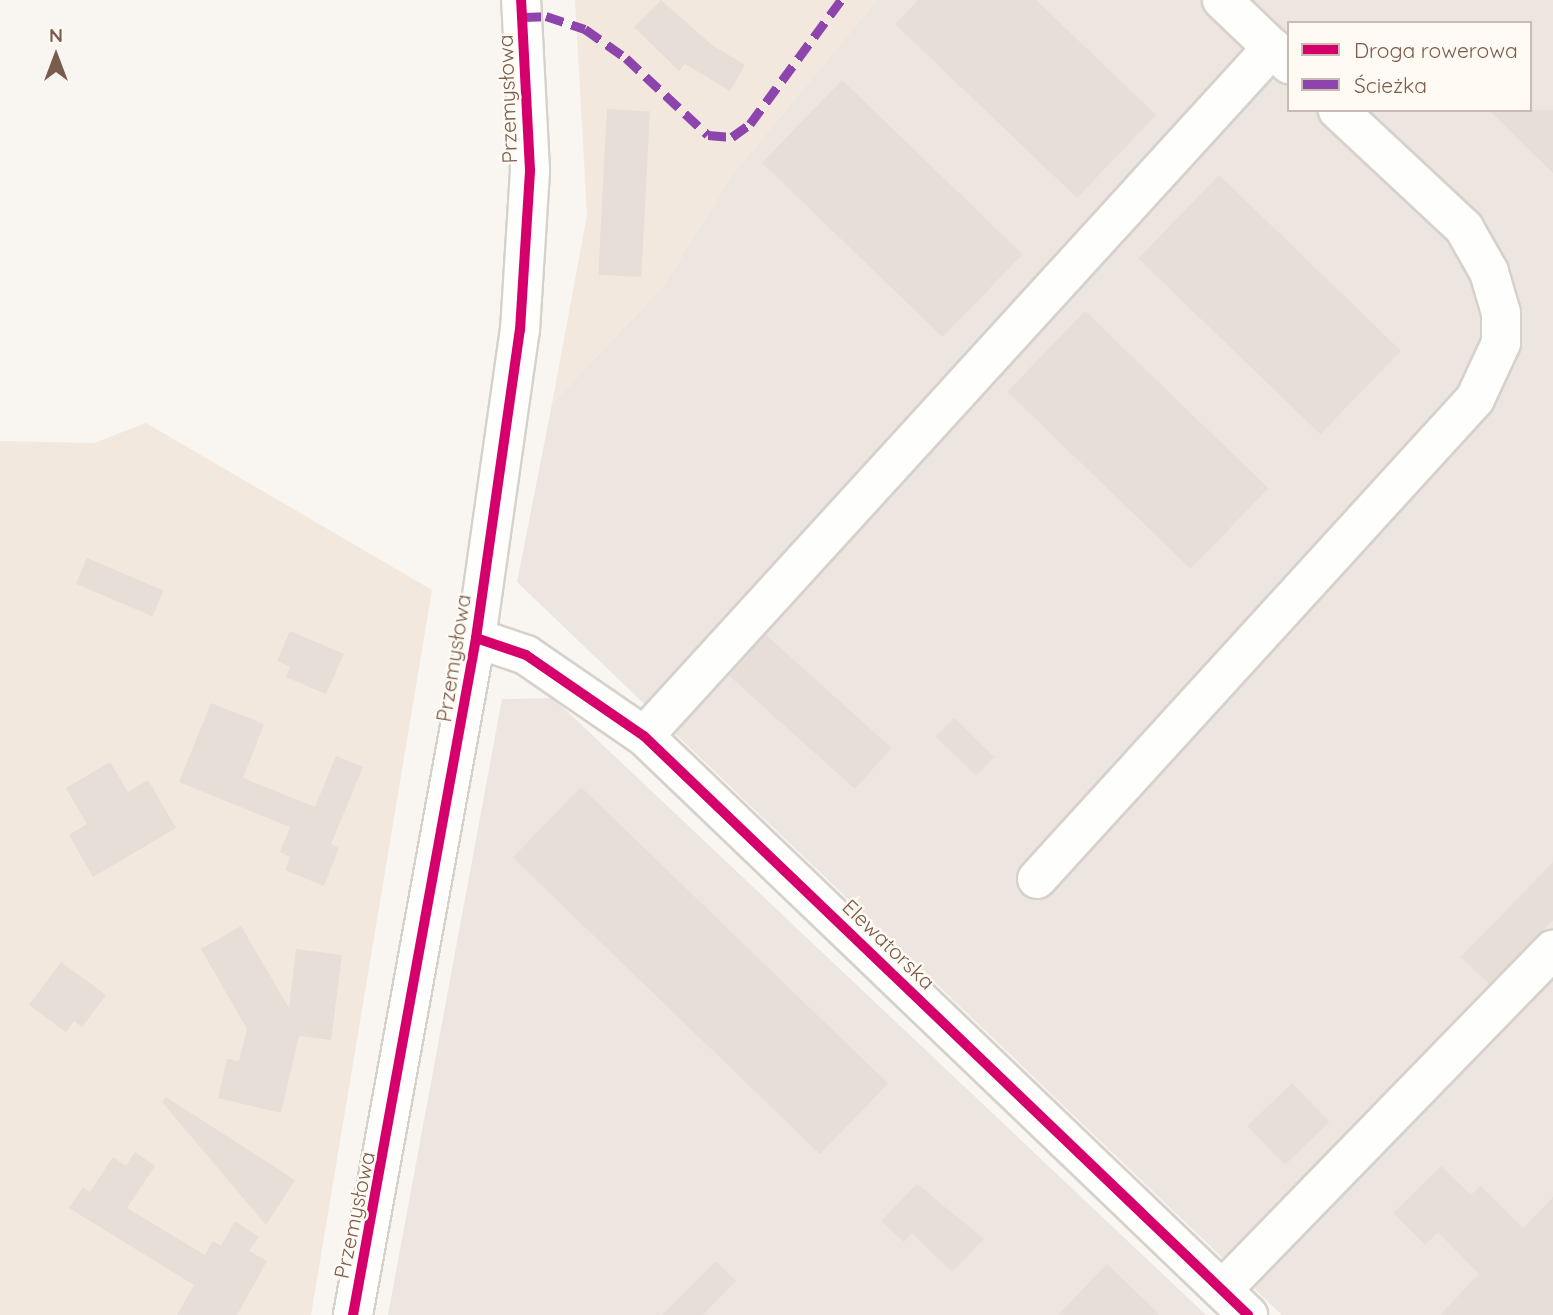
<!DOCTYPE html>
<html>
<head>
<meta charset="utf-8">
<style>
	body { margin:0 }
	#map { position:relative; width:1553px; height:1315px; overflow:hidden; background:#f9f5f0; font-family:Quicksand,sans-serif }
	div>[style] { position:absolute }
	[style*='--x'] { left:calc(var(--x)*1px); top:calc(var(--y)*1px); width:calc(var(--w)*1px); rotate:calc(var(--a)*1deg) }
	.residential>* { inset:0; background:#f2e8de }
	.industrial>* { inset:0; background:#ede5e0 }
	.building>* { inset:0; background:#e6ded7; transform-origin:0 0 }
	.roads { filter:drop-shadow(2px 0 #d7d1cb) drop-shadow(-2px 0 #d7d1cb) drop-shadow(0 2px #d7d1cb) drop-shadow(0 -2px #d7d1cb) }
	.minor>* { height:38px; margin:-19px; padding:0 19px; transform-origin:19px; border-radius:19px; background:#fefefd }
	.quiet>* { height:9px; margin-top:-4.5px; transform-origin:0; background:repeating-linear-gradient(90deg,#8e44ad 0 18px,transparent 0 27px) }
	.cycleway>* { height:10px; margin:-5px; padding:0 5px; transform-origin:5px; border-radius:5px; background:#d6006c }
	span { translate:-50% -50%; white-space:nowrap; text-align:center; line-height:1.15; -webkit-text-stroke:5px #fffaf3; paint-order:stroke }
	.street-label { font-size:21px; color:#7a5c4d }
	.legend { position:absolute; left:1287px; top:21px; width:245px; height:91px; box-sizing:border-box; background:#fffaf3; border:2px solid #cabbb1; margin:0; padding:9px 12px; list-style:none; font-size:21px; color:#7a5c4d }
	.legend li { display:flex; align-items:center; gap:14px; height:35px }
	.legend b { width:35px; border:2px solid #cabbb1 }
	.north { position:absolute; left:21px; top:21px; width:70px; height:70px; -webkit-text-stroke:5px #fffaf3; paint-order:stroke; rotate:0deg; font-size:19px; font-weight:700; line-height:28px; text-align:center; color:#7a5c4d }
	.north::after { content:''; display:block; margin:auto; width:24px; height:32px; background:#7a5c4d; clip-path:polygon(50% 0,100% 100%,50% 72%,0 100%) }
</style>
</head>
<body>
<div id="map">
	<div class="residential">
		<i style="clip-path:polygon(575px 0,877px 0,732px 175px,664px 285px,552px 404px,587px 215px)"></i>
		<i style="clip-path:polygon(146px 423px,432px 590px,311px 1315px,0 1315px,0 441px,94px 443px)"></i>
	</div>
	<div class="industrial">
		<i style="clip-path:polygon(evenodd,877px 0,1553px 0,1553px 1315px,1282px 1315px,517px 582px,552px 404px,664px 285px,732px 175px,877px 0,1289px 23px,1530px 23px,1530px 110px,1289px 110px,1289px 23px)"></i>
		<i style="clip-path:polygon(553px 698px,1206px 1315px,388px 1315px,502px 699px)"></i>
	</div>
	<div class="building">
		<i style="clip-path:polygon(661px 0,712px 45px,745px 65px,730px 91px,685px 64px,679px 71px,634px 27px)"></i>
		<i style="clip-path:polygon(918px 0,1036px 0,1156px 115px,1077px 198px,895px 24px)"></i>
		<i style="left:842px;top:80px;width:251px;height:115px;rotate:44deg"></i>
		<i style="left:607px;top:109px;width:43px;height:166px;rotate:3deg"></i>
		<i style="clip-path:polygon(1489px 110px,1553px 110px,1553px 173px)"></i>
		<i style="left:1219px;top:175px;width:253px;height:116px;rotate:44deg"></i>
		<i style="left:1085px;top:311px;width:255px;height:112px;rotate:44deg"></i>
		<i style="left:87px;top:558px;width:83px;height:28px;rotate:23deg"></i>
		<i style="clip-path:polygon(290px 631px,344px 654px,326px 694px,286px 677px,290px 667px,277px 661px)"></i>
		<i style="left:766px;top:635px;width:169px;height:55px;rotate:42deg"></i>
		<i style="clip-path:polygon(211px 703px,264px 724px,243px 778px,315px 807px,336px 756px,363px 767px,331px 844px,339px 848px,324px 886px,285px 870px,290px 857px,280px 852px,290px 827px,179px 782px)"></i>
		<i style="left:954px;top:718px;width:56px;height:26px;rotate:44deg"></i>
		<i style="clip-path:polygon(110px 762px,128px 792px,148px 780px,176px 828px,93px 877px,69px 835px,87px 824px,66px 788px)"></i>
		<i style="left:581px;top:787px;width:427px;height:98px;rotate:44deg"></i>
		<i style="clip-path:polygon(1553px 862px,1553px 920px,1489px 984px,1461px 957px)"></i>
		<i style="clip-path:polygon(241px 926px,289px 1008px,296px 949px,342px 955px,331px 1040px,299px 1036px,281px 1113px,218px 1098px,227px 1059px,239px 1061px,247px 1029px,201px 949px)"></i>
		<i style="clip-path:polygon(61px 962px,106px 995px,82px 1027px,74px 1021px,66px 1032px,29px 1005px)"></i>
		<i style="left:1292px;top:1083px;width:54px;height:62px;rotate:46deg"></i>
		<i style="clip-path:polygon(166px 1097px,295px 1180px,266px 1225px,162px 1102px)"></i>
		<i style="clip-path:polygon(135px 1152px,155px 1166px,127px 1208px,205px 1255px,213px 1241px,221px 1246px,235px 1221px,259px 1237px,249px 1251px,267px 1261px,237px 1315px,177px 1315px,194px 1285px,69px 1208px,83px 1187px,90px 1192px,113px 1157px,126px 1166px)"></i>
		<i style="clip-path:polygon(1441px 1166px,1471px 1195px,1480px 1186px,1523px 1228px,1553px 1197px,1553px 1315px,1440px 1315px,1479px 1274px,1438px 1232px,1425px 1245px,1393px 1213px)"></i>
		<i style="clip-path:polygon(917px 1184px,984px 1239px,952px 1272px,912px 1233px,904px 1242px,881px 1221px)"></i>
		<i style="clip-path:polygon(716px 1261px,736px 1281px,703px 1315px,662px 1315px)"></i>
		<i style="clip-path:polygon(1107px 1264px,1160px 1315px,1058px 1315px)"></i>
	</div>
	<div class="roads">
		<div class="minor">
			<i style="--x:1222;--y:0;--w:93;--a:43.7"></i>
			<i style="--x:476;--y:638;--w:53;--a:18.8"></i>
			<i style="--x:526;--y:655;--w:143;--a:34.5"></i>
			<i style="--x:644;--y:736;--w:837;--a:43.79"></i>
			<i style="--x:644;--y:736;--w:932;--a:-47.61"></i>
			<i style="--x:1037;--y:879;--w:650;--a:-47.62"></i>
			<i style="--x:1475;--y:399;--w:62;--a:-65.1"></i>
			<i style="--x:1501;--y:343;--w:30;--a:-90"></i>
			<i style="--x:1501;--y:313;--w:43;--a:-106.3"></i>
			<i style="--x:1489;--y:272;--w:51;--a:-119.6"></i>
			<i style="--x:1464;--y:228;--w:173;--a:-136.9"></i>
			<i style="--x:1222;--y:1290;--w:475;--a:-45.8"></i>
			<i style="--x:353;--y:1315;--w:688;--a:-79.7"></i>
			<i style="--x:476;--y:638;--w:311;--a:-81.9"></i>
			<i style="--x:520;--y:330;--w:160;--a:-86.4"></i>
			<i style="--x:530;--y:170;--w:170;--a:-93"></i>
		</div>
	</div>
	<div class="quiet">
		<i style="--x:523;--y:17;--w:23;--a:-2"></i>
		<i style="--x:546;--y:16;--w:41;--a:18.4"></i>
		<i style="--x:585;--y:29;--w:50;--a:35.3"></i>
		<i style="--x:626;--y:58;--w:112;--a:43.2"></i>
		<i style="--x:708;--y:135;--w:24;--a:5"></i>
		<i style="--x:732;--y:137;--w:22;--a:-36"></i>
		<i style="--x:750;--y:124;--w:154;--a:-53.7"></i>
	</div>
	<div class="cycleway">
		<i style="--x:476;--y:638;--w:53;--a:18.8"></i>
		<i style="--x:526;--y:655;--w:143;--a:34.5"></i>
		<i style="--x:644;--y:736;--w:837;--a:43.79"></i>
		<i style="--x:353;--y:1315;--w:688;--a:-79.7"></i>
		<i style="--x:476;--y:638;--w:311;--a:-81.9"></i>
		<i style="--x:520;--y:330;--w:160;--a:-86.4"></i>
		<i style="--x:530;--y:170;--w:170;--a:-93"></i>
	</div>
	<div class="street-label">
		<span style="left:507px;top:99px;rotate:-92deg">Przemysłowa</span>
		<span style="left:453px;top:658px;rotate:-81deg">Przemysłowa</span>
		<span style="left:889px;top:944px;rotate:44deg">Elewatorska</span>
		<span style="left:354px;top:1215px;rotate:-78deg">Przemysłowa</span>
	</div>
	<ul class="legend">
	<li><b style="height:9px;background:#d6006c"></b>Droga rowerowa</li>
	<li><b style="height:9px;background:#8e44ad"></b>Ścieżka</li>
	</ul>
	<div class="north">N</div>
</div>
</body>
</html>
